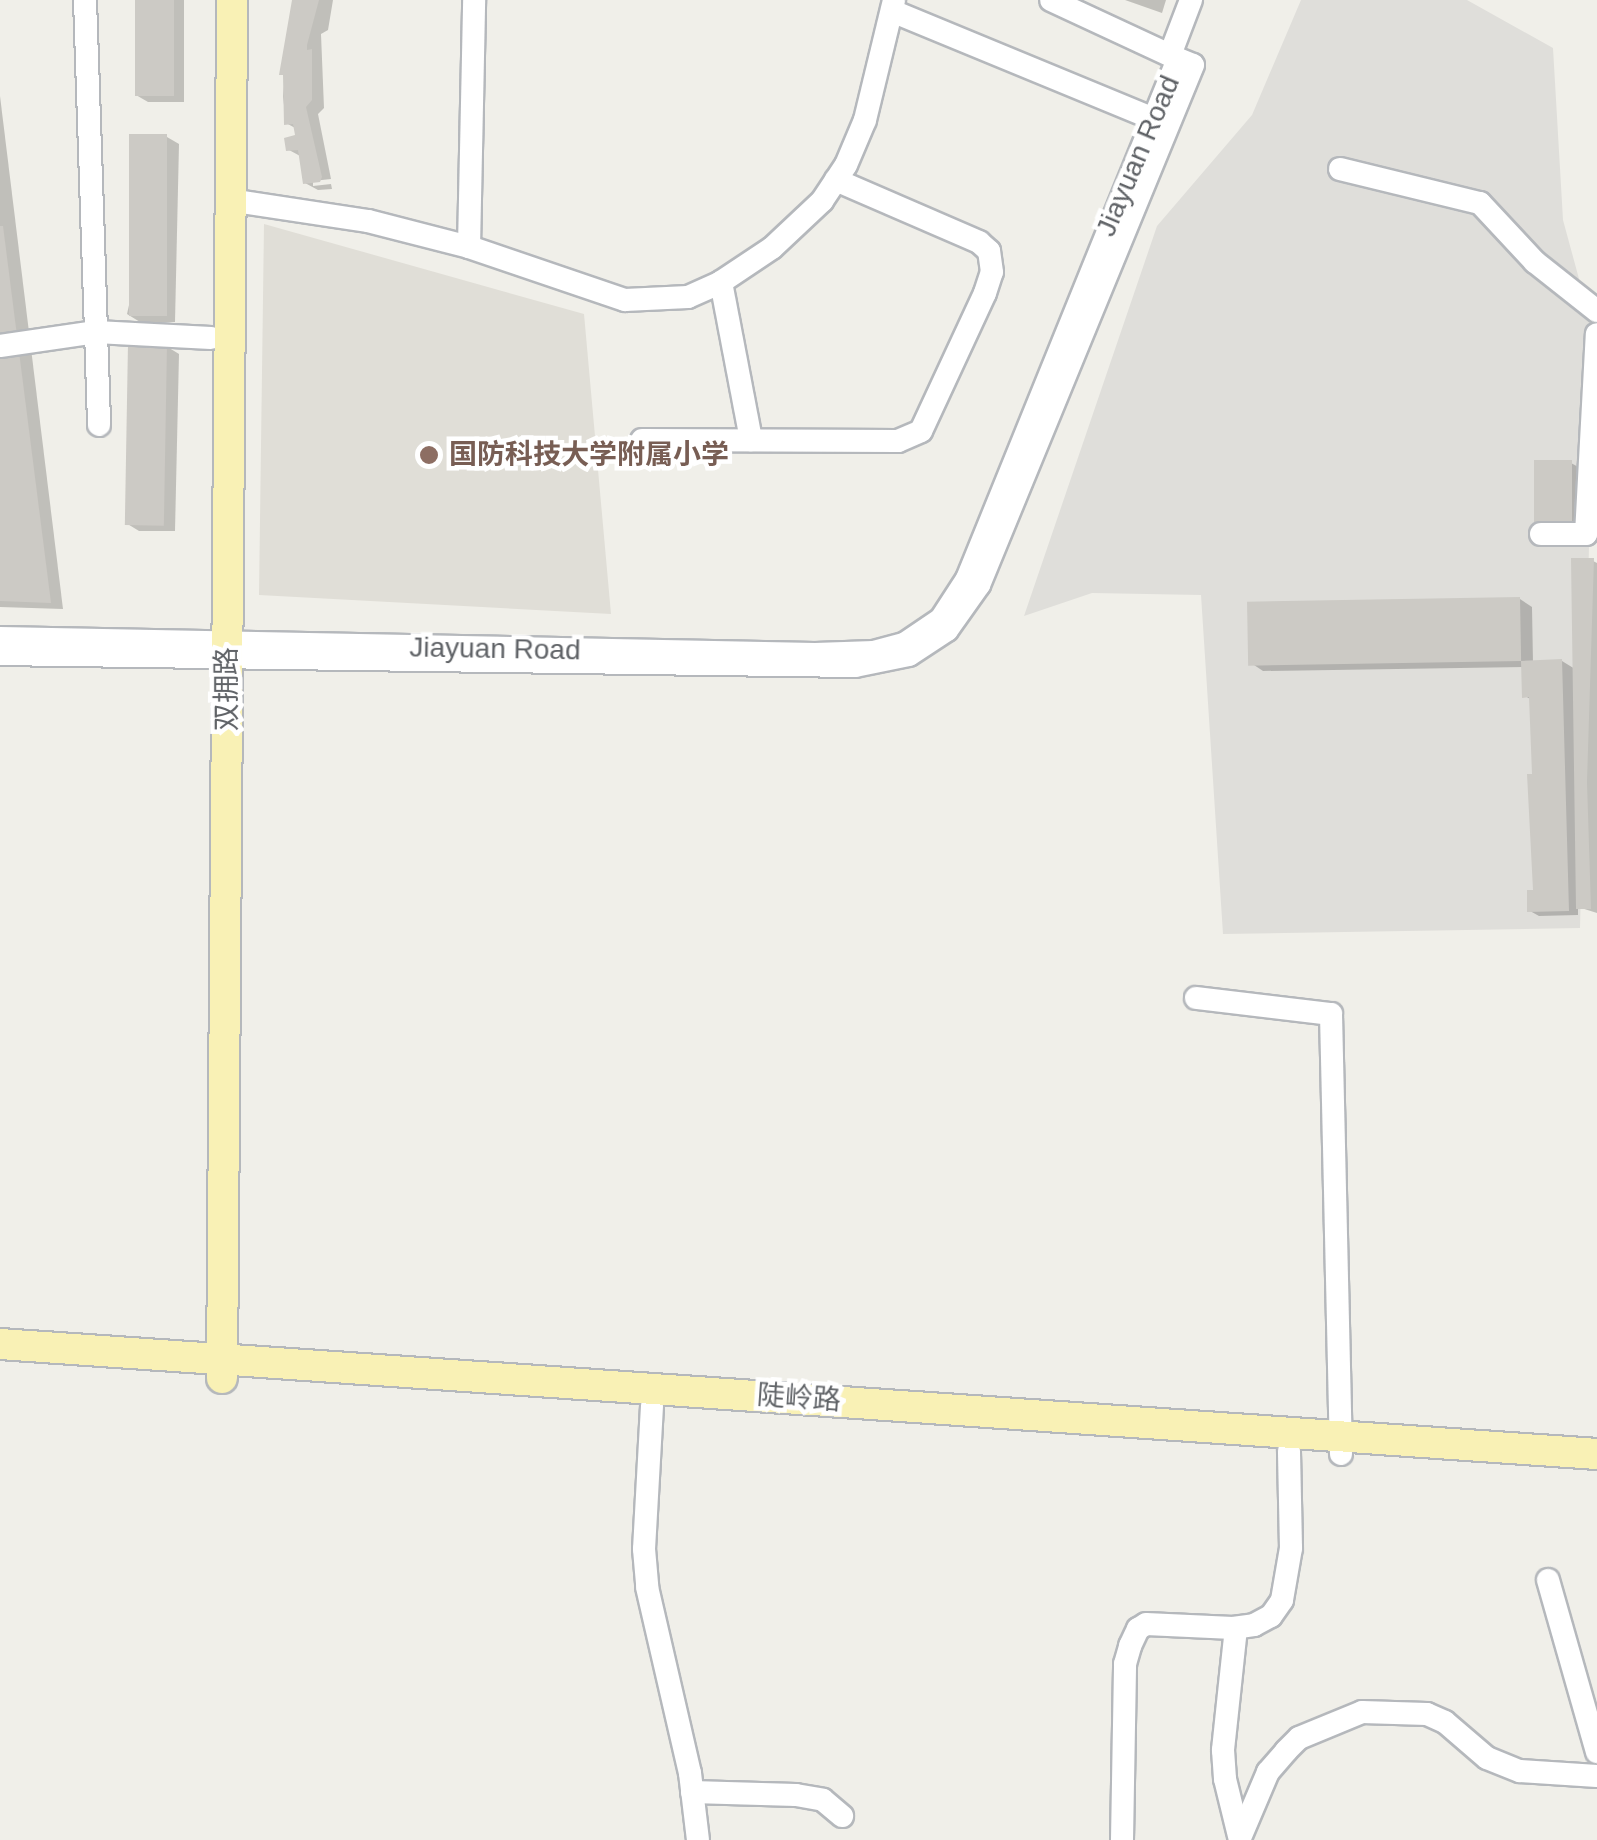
<!DOCTYPE html>
<html>
<head>
<meta charset="utf-8">
<style>
	body { margin:0 }
	#map { position:relative; width:1597px; height:1840px; overflow:hidden; background:#f0efe9; font-family:Helvetica,"Noto Sans SC",sans-serif }
	div>[style] { position:absolute }
	[style*='--x'] { left:calc(var(--x)*1px); top:calc(var(--y)*1px); width:calc(var(--w)*1px); rotate:calc(var(--a)*1deg) }
	.industrial>* { inset:0; background:#dfdeda }
	.education>* { inset:0; background:#e0ded7 }
	.shadow>* { inset:0; background:#0003 }
	.building>* { inset:0; background:#cccac5; transform-origin:0 0 }
	.roads { filter:drop-shadow(2px 0 #b5b8bc) drop-shadow(-2px 0 #b5b8bc) drop-shadow(0 2px #b5b8bc) drop-shadow(0 -2px #b5b8bc) }
	.minor>* { height:22px; margin:-11px; padding:0 11px; transform-origin:11px; border-radius:11px; background:#fff }
	.major>* { height:30px; margin:-15px; padding:0 15px; transform-origin:15px; border-radius:15px; background:#f9f1b5 }
	.dots>* { width:28px; height:28px; translate:-50% -50%; box-sizing:border-box; border:5px solid #fff; border-radius:50% }
	span { translate:-50% -50%; white-space:nowrap; text-align:center; line-height:1.15; -webkit-text-stroke:9px #fff; paint-order:stroke }
	.street-label { font-size:28px; color:#606367 }
	.education-label { font-size:28px; color:#785e54; font-weight:700 }
	.left { translate:0 -50%; text-align:left }
</style>
</head>
<body>
<div id="map">
	<div class="industrial">
		<i style="clip-path:polygon(1301px 0,1467px 0,1553px 48px,1563px 220px,1594px 334px,1580px 928px,1223px 934px,1201px 595px,1092px 593px,1024px 616px,1157px 226px,1252px 115px)"></i>
	</div>
	<div class="education">
		<i style="clip-path:polygon(264px 224px,584px 314px,611px 614px,259px 595px)"></i>
	</div>
	<div class="shadow">
		<i style="clip-path:polygon(138px 0,184px 0,184px 102px,148px 102px,136px 95px)"></i>
		<i style="clip-path:polygon(293px 0,333px 0,328px 30px,321px 34px,324px 108px,318px 114px,331px 179px,313px 181px,313px 186px,331px 184px,332px 189px,318px 190px,305px 183px,302px 157px,289px 150px,298px 137px,297px 129px,286px 123px,283px 96px)"></i>
		<i style="clip-path:polygon(1125px 0,1166px 0,1162px 13px)"></i>
		<i style="clip-path:polygon(0 96px,63px 609px,0 607px)"></i>
		<i style="clip-path:polygon(167px 137px,179px 144px,175px 322px,140px 322px,127px 314px)"></i>
		<i style="clip-path:polygon(166px 346px,179px 354px,175px 531px,139px 531px,126px 523px)"></i>
		<i style="clip-path:polygon(1571px 463px,1580px 468px,1579px 531px,1535px 525px)"></i>
		<i style="clip-path:polygon(1593px 561px,1597px 563px,1597px 913px,1578px 907px,1578px 915px,1539px 916px,1530px 911px,1536px 893px,1535px 776px,1532px 700px,1525px 696px,1524px 667px,1263px 671px,1251px 663px,1520px 599px,1532px 607px,1533px 663px,1562px 661px,1575px 669px)"></i>
	</div>
	<div class="building">
		<i style="left:135px;top:0;width:39px;height:96px"></i>
		<i style="clip-path:polygon(292px 0,319px 0,307px 45px,307px 50px,312px 49px,312px 100px,306px 107px,322px 177px,320px 182px,303px 184px,298px 150px,286px 151px,284px 138px,295px 135px,293px 124px,284px 125px,283px 75px,279px 75px)"></i>
		<i style="left:129px;top:134px;width:38px;height:182px"></i>
		<i style="clip-path:polygon(0 226px,3px 226px,51px 603px,0 601px)"></i>
		<i style="left:128px;top:343px;width:39px;height:182px;rotate:1deg"></i>
		<i style="left:1534px;top:460px;width:38px;height:67px"></i>
		<i style="clip-path:polygon(1571px 558px,1594px 558px,1587px 782px,1591px 909px,1576px 909px)"></i>
		<i style="left:1520px;top:597px;width:64px;height:273px;rotate:89deg"></i>
		<i style="clip-path:polygon(1562px 659px,1569px 911px,1527px 912px,1527px 890px,1533px 890px,1527px 774px,1532px 774px,1529px 697px,1522px 698px,1521px 661px)"></i>
	</div>
	<div class="roads">
		<div class="minor">
			<i style="--x:85;--y:0;--w:425;--a:88.1"></i>
			<i style="--x:1051;--y:0;--w:140;--a:24.9"></i>
			<i style="--x:892;--y:11;--w:296;--a:22.4"></i>
			<i style="--x:1170;--y:55;--w:59;--a:-69.1"></i>
			<i style="--x:1340;--y:169;--w:144;--a:13.7"></i>
			<i style="--x:1480;--y:203;--w:81;--a:47"></i>
			<i style="--x:1535;--y:262;--w:79;--a:38.3"></i>
			<i style="--x:229;--y:200;--w:141;--a:8.6"></i>
			<i style="--x:368;--y:221;--w:104;--a:14.4"></i>
			<i style="--x:469;--y:247;--w:165;--a:18.8"></i>
			<i style="--x:625;--y:300;--w:63;--a:-2.7"></i>
			<i style="--x:688;--y:297;--w:36;--a:-24"></i>
			<i style="--x:721;--y:282;--w:61;--a:-33.7"></i>
			<i style="--x:772;--y:248;--w:69;--a:-43.2"></i>
			<i style="--x:822;--y:201;--w:43;--a:-56.3"></i>
			<i style="--x:846;--y:165;--w:49;--a:-67.1"></i>
			<i style="--x:865;--y:120;--w:123;--a:-76.4"></i>
			<i style="--x:469;--y:247;--w:247;--a:-88.8"></i>
			<i style="--x:721;--y:282;--w:161;--a:79.2"></i>
			<i style="--x:0;--y:346;--w:97;--a:-8.3"></i>
			<i style="--x:96;--y:332;--w:115;--a:3"></i>
			<i style="--x:642;--y:440;--w:256;--a:0.2"></i>
			<i style="--x:898;--y:441;--w:25;--a:-23"></i>
			<i style="--x:921;--y:431;--w:152;--a:-65.1"></i>
			<i style="--x:985;--y:293;--w:22;--a:-72"></i>
			<i style="--x:992;--y:272;--w:21;--a:-98"></i>
			<i style="--x:989;--y:251;--w:13;--a:-138"></i>
			<i style="--x:979;--y:242;--w:156;--a:-156.6"></i>
			<i style="--x:1541;--y:534;--w:45;--a:0"></i>
			<i style="--x:1586;--y:534;--w:200;--a:-86.9"></i>
			<i style="--x:0;--y:638;--w:815;--a:1.12"></i>
			<i style="--x:815;--y:654;--w:59;--a:-1.9"></i>
			<i style="--x:874;--y:652;--w:31;--a:-15"></i>
			<i style="--x:904;--y:644;--w:45;--a:-34"></i>
			<i style="--x:941;--y:619;--w:48;--a:-57"></i>
			<i style="--x:967;--y:579;--w:561;--a:-67.91"></i>
			<i style="--x:1178;--y:59;--w:16;--a:22"></i>
			<i style="--x:1193;--y:65;--w:562;--a:112.37"></i>
			<i style="--x:979;--y:585;--w:55;--a:125.4"></i>
			<i style="--x:947;--y:630;--w:45;--a:146.7"></i>
			<i style="--x:909;--y:655;--w:55;--a:168.5"></i>
			<i style="--x:855;--y:666;--w:855;--a:-179.2"></i>
			<i style="--x:1196;--y:998;--w:136;--a:6.8"></i>
			<i style="--x:1331;--y:1014;--w:440;--a:88.7"></i>
			<i style="--x:652;--y:1406;--w:143;--a:93.2"></i>
			<i style="--x:644;--y:1549;--w:38;--a:85"></i>
			<i style="--x:647;--y:1587;--w:191;--a:77"></i>
			<i style="--x:690;--y:1773;--w:67;--a:83.2"></i>
			<i style="--x:1548;--y:1580;--w:179;--a:74.1"></i>
			<i style="--x:1236;--y:1628;--w:123;--a:96.1"></i>
			<i style="--x:1223;--y:1750;--w:29;--a:86"></i>
			<i style="--x:1225;--y:1779;--w:63;--a:76.2"></i>
			<i style="--x:692;--y:1792;--w:104;--a:1.7"></i>
			<i style="--x:796;--y:1795;--w:27;--a:10"></i>
			<i style="--x:823;--y:1800;--w:25;--a:40"></i>
			<i style="--x:1240;--y:1838;--w:72;--a:-67"></i>
			<i style="--x:1268;--y:1772;--w:28;--a:-49"></i>
			<i style="--x:1286;--y:1751;--w:18;--a:-45"></i>
			<i style="--x:1299;--y:1738;--w:68;--a:-22.4"></i>
			<i style="--x:1362;--y:1712;--w:65;--a:1.8"></i>
			<i style="--x:1427;--y:1714;--w:20;--a:24"></i>
			<i style="--x:1445;--y:1722;--w:55;--a:40.6"></i>
			<i style="--x:1487;--y:1758;--w:35;--a:22"></i>
			<i style="--x:1520;--y:1771;--w:77;--a:3.7"></i>
			<i style="--x:1122;--y:1840;--w:176;--a:-89"></i>
			<i style="--x:1125;--y:1664;--w:19;--a:-74"></i>
			<i style="--x:1130;--y:1646;--w:19;--a:-65"></i>
			<i style="--x:1138;--y:1629;--w:9;--a:-32"></i>
			<i style="--x:1146;--y:1624;--w:87;--a:2.6"></i>
			<i style="--x:1233;--y:1628;--w:21;--a:-8"></i>
			<i style="--x:1254;--y:1625;--w:19;--a:-28"></i>
			<i style="--x:1271;--y:1616;--w:19;--a:-55"></i>
			<i style="--x:1282;--y:1600;--w:53;--a:-80.2"></i>
			<i style="--x:1291;--y:1548;--w:97;--a:-91.2"></i>
		</div>
		<div class="major">
			<i style="--x:0;--y:1344;--w:1601;--a:3.94"></i>
			<i style="--x:222;--y:1378;--w:1378;--a:-89.58"></i>
		</div>
	</div>
	<div class="dots">
		<i style="left:429px;top:455px;background:#8d6e63"></i>
	</div>
	<div class="street-label">
		<span style="left:1138px;top:156px;rotate:-67deg">Jiayuan Road</span>
		<span style="left:495px;top:649px;rotate:1deg">Jiayuan Road</span>
		<span style="left:227px;top:689px;rotate:-90deg">双拥路</span>
		<span style="left:799px;top:1398px;rotate:4deg">陡岭路</span>
	</div>
	<div class="education-label">
		<span class="left" style="left:449px;top:455px">国防科技大学附属小学</span>
	</div>
</div>
</body>
</html>
